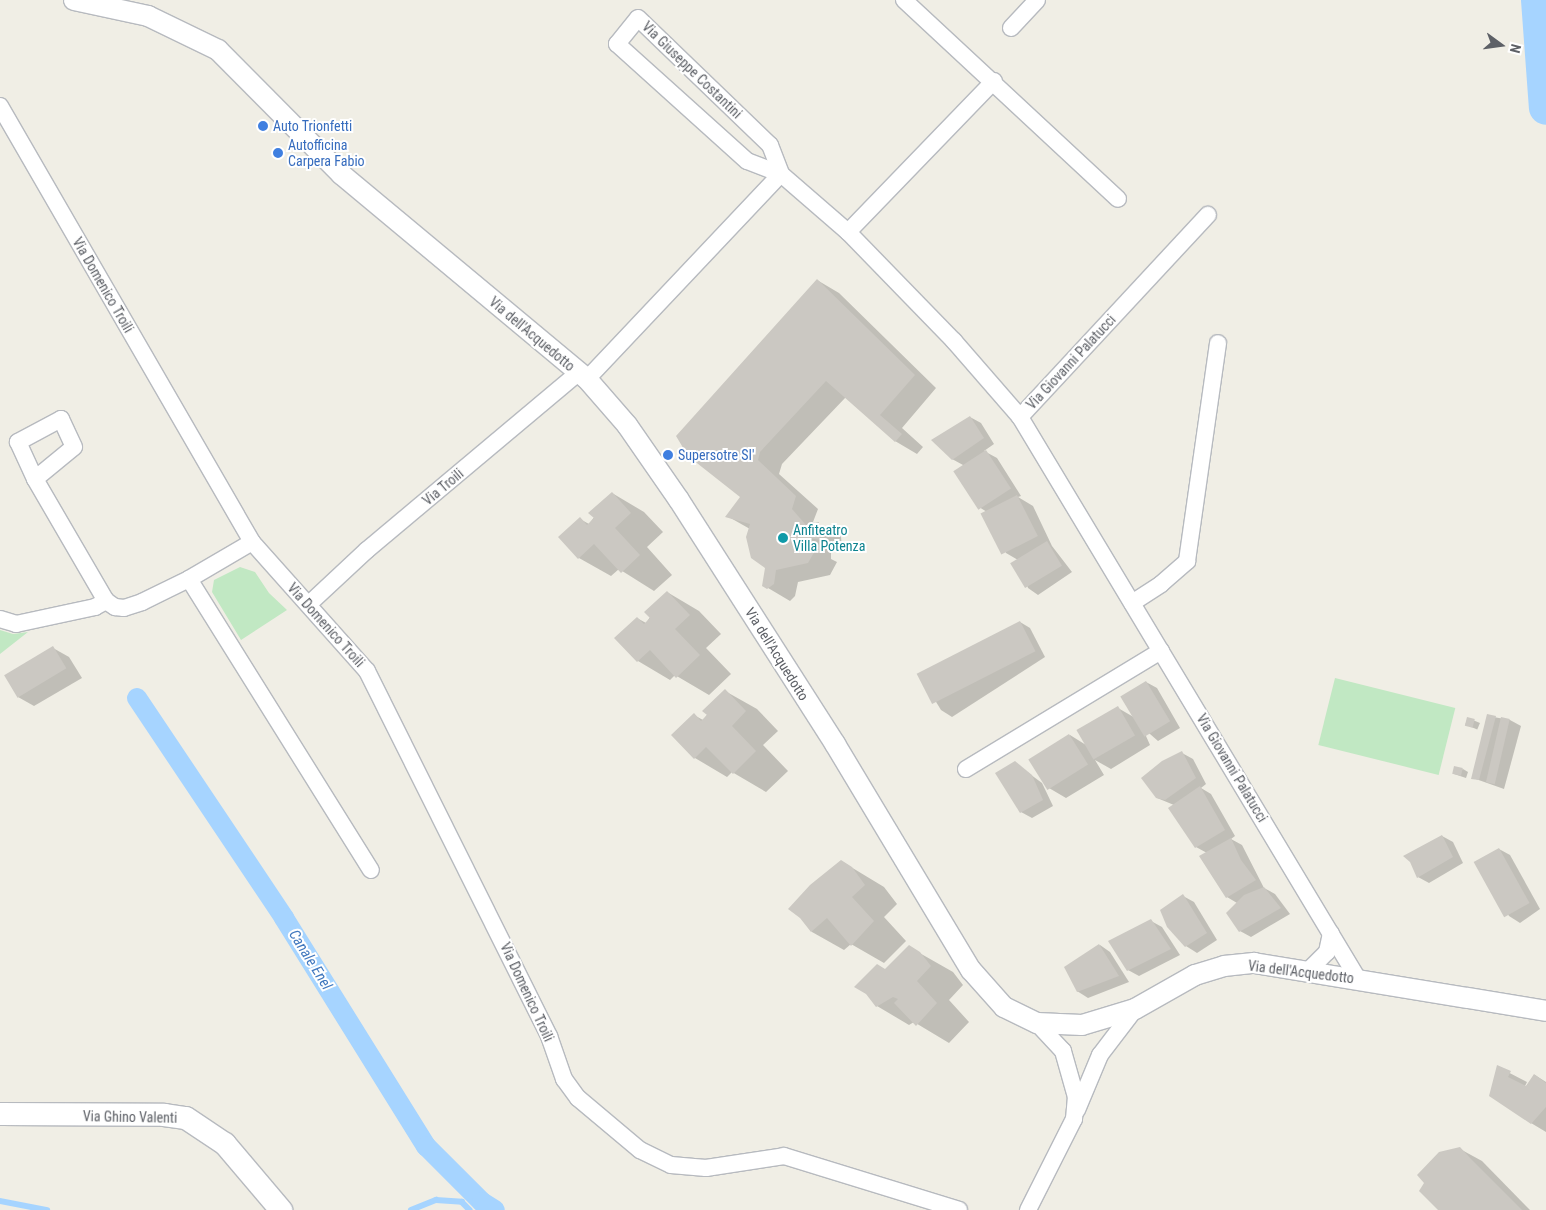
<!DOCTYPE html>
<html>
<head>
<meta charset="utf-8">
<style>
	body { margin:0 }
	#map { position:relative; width:1546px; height:1210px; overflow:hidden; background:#f0eee5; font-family:"Roboto Condensed",sans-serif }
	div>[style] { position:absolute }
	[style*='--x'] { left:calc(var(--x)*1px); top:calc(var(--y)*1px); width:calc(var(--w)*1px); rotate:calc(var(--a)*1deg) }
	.green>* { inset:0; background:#c1e8c3; transform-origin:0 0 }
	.shadow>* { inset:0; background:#0003; transform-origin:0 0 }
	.stream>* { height:5.5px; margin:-2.75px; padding:0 2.75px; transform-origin:2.75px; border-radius:2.75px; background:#a6d4ff }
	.canal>* { height:20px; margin:-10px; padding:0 10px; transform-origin:10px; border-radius:10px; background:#a6d4ff }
	.river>* { height:34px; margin:-17px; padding:0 17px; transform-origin:17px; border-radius:17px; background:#a6d4ff }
	.building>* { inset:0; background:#cbc8c2; transform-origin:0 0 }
	.roads { filter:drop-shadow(1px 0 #b7babf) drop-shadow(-1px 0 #b7babf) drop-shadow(0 1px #b7babf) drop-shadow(0 -1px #b7babf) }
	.minor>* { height:16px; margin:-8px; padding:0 8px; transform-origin:8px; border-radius:8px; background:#fff }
	.tertiary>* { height:20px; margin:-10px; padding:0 10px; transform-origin:10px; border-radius:10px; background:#fff }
	.secondary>* { height:22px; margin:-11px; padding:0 11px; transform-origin:11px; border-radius:11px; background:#fff }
	.dots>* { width:14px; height:14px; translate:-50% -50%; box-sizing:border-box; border:2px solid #fff; border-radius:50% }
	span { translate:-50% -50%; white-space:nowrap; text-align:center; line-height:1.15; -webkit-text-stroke:4px #fff; paint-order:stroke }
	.street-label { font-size:14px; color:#5d6066 }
	.shop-label { font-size:14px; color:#366cbe }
	.left { translate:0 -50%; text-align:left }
	.culture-label { font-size:14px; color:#0d838f }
	.water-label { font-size:15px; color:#4178be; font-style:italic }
	.north { position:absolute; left:1476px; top:20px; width:50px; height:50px; -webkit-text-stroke:4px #fff; paint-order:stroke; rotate:104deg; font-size:14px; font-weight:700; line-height:20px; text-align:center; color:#5d6066 }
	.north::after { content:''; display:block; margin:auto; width:18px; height:22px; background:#5d6066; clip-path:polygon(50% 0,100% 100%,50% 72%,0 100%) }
</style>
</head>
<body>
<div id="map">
	<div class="green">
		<i style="clip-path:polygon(240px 567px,255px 572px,269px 593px,287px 610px,241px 640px,212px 592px,214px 580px)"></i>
		<i style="clip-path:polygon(0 630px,13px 634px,28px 632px,0 654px)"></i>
		<i style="left:1335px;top:678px;width:124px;height:69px;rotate:14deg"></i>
	</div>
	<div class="shadow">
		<i style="clip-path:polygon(817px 280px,839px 293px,936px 388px,902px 428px,923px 447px,917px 454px,895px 441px,846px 397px,782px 464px,779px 474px,818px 509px,813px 522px,841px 536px,842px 551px,831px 550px,831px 559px,837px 562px,830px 575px,798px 582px,795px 596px,790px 601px,763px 585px,767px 567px,750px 529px,727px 516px,742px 497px)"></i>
		<i style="clip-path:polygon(970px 417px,981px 423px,994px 444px,984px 451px,997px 458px,1021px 496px,1018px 497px,1033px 506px,1052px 546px,1072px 572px,1038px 595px,1028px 588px,1018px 560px,1006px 553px,987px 512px,979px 507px,963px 465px,952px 459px)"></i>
		<i style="clip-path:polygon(612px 493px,644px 512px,663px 532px,647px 547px,672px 575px,654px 591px,619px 569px,611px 576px,579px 558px,580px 519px,589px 524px)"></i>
		<i style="clip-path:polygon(667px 592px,699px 611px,721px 634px,706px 648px,731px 674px,709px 695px,675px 675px,670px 680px,638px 661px,616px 638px,637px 618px,646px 623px)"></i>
		<i style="clip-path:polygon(1020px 622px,1030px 628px,1045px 657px,952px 717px,941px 710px,922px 679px)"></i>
		<i style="clip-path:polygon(53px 648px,69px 657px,82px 678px,34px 706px,18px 697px)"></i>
		<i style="clip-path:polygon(1146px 682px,1157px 688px,1180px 728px,1158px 741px,1142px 727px,1150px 745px,1111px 769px,1095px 760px,1104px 775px,1066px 798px,1049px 788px,1070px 735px,1086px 745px,1118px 708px,1137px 719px)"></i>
		<i style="clip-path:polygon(725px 691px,757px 709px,778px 731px,763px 745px,788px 771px,766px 792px,732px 772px,727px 777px,695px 758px,694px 715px,703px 720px)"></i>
		<i style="clip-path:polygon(1488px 716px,1510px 720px,1521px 726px,1504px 789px,1473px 778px)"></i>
		<i style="left:1468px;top:718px;width:13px;height:7px;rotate:23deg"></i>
		<i style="clip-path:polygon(1182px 753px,1193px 759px,1206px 784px,1201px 788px,1211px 794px,1235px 836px,1231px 839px,1242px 845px,1264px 888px,1275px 894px,1290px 914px,1251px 937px,1240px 931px,1237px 903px,1227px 897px,1207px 853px,1196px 847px,1174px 805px,1157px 798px)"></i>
		<i style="clip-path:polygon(1015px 763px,1042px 783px,1053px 806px,1032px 818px,1021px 812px)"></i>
		<i style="clip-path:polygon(1463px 769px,1468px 772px,1466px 778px,1454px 774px)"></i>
		<i style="clip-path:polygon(1442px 836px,1453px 842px,1463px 863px,1429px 883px,1418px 877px,1411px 861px)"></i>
		<i style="clip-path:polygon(1499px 849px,1510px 855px,1540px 909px,1520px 923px,1509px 916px,1476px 863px)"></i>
		<i style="clip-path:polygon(841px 861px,884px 887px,897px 904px,884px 917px,906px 941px,884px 963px,851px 944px,844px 950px,812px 932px,801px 917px)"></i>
		<i style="clip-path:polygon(1183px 896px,1194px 902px,1217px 940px,1197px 953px,1186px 946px)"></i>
		<i style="clip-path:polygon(1151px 921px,1162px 927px,1180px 955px,1139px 976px,1128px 970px)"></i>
		<i style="clip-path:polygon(1100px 945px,1110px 952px,1129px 982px,1088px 998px,1077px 991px)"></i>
		<i style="clip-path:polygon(909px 947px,953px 972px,963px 985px,949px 1000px,969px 1022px,949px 1043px,914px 1022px,909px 1025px,877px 1006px,885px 970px)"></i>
		<i style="clip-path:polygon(1498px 1067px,1527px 1082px,1523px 1090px,1535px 1075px,1546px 1082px,1546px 1132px,1531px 1123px)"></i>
		<i style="clip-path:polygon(1460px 1149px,1482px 1161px,1530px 1210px,1440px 1210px)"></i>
	</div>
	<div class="stream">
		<i style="--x:0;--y:1201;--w:48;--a:10.8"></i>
		<i style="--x:411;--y:1210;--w:27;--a:-22"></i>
		<i style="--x:436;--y:1200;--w:26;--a:4"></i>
		<i style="--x:462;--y:1202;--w:11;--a:45"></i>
	</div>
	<div class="canal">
		<i style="--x:137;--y:698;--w:265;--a:56.2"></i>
		<i style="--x:284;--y:918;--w:269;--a:58.1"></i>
		<i style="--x:426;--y:1146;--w:79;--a:45"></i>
		<i style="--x:482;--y:1202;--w:15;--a:32"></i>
	</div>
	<div class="river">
		<i style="--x:1538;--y:0;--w:108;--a:85.8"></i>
	</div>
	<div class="building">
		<i style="clip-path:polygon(817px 279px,915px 375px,880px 415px,902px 434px,895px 442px,826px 381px,760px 452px,758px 460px,796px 496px,792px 509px,806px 525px,819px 522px,820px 540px,809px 538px,810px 546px,816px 549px,808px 563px,776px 570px,774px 584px,767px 589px,762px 586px,765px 568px,751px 558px,746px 537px,750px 524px,725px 517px,740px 497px,688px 456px,676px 436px)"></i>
		<i style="clip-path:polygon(970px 416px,984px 438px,952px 460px,931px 440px)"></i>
		<i style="left:986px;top:450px;width:46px;height:39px;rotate:57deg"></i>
		<i style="clip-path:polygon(612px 492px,631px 513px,615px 528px,640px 555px,621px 573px,594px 544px,578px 559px,558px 537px,580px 517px,587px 525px,594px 518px,588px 513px)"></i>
		<i style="left:1017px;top:495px;width:46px;height:41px;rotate:63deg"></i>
		<i style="left:1047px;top:541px;width:29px;height:43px;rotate:59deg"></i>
		<i style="clip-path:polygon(667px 591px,690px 615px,675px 629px,700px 655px,676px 678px,650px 650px,637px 662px,614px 638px,637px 617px,644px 624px,650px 618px,644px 612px)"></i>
		<i style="left:1020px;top:621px;width:34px;height:116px;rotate:63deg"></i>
		<i style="left:53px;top:646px;width:26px;height:57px;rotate:59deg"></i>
		<i style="left:1146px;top:681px;width:47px;height:30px;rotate:59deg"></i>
		<i style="clip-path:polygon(725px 689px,746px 711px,732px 726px,756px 751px,733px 774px,706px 747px,694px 759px,671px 735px,694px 713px,701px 721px,707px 715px,702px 711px)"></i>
		<i style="left:1118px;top:706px;width:34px;height:48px;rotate:60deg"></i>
		<i style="clip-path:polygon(1487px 714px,1496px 716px,1479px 780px,1471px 779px)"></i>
		<i style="left:1467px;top:717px;width:8px;height:9px;rotate:14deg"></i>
		<i style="left:1501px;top:717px;width:9px;height:67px;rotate:13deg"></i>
		<i style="left:1069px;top:734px;width:36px;height:48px;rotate:58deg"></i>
		<i style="clip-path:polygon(1182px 751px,1196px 778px,1165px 800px,1156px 798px,1141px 778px,1162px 761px)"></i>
		<i style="clip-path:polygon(1015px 761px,1032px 775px,1043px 800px,1020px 813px,995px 773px)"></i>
		<i style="left:1454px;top:766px;width:9px;height:8px;rotate:13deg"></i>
		<i style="clip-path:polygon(1200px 786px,1225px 830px,1195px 848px,1168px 808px)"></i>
		<i style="clip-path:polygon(1442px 835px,1453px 857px,1417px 878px,1410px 862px,1403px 856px)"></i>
		<i style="clip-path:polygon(1231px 838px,1241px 860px,1256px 880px,1226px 898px,1199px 856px)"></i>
		<i style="left:1499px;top:848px;width:63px;height:29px;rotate:61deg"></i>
		<i style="clip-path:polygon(841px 860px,852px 867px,865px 885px,852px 897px,874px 921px,851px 946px,827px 918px,811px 932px,800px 918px,788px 909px,810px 885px)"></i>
		<i style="clip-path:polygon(1264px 887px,1281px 908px,1239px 932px,1226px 913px,1244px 895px)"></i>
		<i style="clip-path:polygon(1183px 894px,1207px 933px,1185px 947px,1167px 927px,1160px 910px)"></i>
		<i style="clip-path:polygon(1151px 919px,1171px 949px,1127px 971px,1108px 941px)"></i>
		<i style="clip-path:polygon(1099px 944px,1119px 976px,1077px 992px,1064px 967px)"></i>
		<i style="clip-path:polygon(909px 945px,920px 952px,931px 966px,917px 981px,937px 1003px,916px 1026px,894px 1003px,898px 999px,893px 997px,876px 1007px,866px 994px,854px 987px,877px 964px,885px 969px)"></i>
		<i style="clip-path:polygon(1497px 1065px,1511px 1071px,1508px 1077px,1526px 1086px,1534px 1074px,1546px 1083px,1546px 1107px,1531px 1124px,1489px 1096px)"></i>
		<i style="clip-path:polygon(1460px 1147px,1471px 1159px,1522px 1210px,1438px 1210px,1419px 1191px,1424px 1183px,1417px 1175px,1439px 1152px)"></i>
	</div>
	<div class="roads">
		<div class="minor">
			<i style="--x:904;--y:0;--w:292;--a:42.9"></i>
			<i style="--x:638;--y:18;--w:183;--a:43.9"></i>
			<i style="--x:770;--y:145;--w:31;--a:69"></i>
			<i style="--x:781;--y:174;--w:36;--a:-159"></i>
			<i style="--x:747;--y:161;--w:175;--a:-138"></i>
			<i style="--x:617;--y:44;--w:33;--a:-51"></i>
			<i style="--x:1011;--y:28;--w:38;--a:-47"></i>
			<i style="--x:0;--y:106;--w:504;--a:59.97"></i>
			<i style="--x:252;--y:542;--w:173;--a:48.3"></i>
			<i style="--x:367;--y:671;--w:408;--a:63.5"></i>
			<i style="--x:549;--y:1036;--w:46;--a:70.8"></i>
			<i style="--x:564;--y:1079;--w:24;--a:54"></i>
			<i style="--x:578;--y:1098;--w:81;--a:40"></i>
			<i style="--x:640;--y:1150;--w:34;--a:26"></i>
			<i style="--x:671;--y:1165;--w:35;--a:5"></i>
			<i style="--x:706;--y:1168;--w:79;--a:-8.7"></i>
			<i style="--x:784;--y:1156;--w:183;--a:17.1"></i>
			<i style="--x:848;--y:232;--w:210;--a:-46"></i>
			<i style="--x:587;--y:379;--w:282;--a:-46.6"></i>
			<i style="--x:781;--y:174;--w:89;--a:40.9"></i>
			<i style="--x:848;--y:232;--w:152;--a:45.8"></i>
			<i style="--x:954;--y:341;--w:101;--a:49"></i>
			<i style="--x:1020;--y:417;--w:656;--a:58.98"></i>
			<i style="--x:1020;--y:417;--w:276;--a:-47.1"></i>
			<i style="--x:35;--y:479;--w:50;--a:-39.4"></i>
			<i style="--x:74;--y:447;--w:31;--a:-115"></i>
			<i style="--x:61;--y:419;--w:49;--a:151.9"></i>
			<i style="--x:18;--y:442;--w:41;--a:65.3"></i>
			<i style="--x:35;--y:479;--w:141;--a:59.8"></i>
			<i style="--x:106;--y:601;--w:11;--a:34"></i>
			<i style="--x:115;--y:607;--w:9;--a:6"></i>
			<i style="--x:124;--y:608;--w:19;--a:-18"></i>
			<i style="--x:142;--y:602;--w:52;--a:-26.1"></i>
			<i style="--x:189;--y:579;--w:73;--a:-30.4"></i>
			<i style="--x:189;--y:579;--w:343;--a:58"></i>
			<i style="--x:1132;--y:603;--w:35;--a:-33"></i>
			<i style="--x:1161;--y:584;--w:35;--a:-41"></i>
			<i style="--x:1187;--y:561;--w:220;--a:-81.9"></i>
			<i style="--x:309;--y:604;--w:79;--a:-43"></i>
			<i style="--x:367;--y:550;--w:277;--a:-40"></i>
			<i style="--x:0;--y:619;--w:17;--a:17"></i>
			<i style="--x:16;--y:624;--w:81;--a:-12.1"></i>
			<i style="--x:95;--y:607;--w:13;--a:-29"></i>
			<i style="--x:966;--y:769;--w:228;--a:-31.2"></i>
			<i style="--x:1308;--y:971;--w:27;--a:-45"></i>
			<i style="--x:1327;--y:952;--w:19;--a:-78"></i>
			<i style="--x:1077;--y:1110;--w:60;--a:-67.3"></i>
			<i style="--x:1100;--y:1055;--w:58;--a:-52.7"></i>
			<i style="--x:1028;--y:1210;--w:102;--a:-63.2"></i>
			<i style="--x:1074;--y:1119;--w:22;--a:-85"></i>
			<i style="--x:1076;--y:1097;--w:48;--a:-105.8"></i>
			<i style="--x:1063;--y:1051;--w:38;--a:-133"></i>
		</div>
		<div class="tertiary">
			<i style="--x:74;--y:0;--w:76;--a:12.2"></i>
			<i style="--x:148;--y:16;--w:78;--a:25.9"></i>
			<i style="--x:218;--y:50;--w:175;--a:45.2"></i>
			<i style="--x:341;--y:174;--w:320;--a:39.8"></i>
			<i style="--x:587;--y:379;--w:61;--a:49"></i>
			<i style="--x:627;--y:425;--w:91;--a:55.3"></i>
			<i style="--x:679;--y:500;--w:290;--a:57.4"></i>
			<i style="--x:835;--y:744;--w:264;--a:59"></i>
			<i style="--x:971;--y:970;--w:50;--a:48.3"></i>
			<i style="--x:1004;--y:1007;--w:37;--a:26"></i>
			<i style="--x:1037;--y:1023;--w:45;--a:2.5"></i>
			<i style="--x:1082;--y:1025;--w:55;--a:-16.8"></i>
			<i style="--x:1135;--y:1009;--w:69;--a:-29.5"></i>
			<i style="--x:1195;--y:975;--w:30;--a:-17"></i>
			<i style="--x:1224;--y:966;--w:30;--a:-6"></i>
			<i style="--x:1254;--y:963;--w:296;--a:9.3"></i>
		</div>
		<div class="secondary">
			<i style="--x:0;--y:1114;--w:164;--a:0.3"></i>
			<i style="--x:164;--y:1115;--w:22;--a:8"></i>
			<i style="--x:186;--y:1118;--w:47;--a:33.7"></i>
			<i style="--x:225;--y:1144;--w:87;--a:49.7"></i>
		</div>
	</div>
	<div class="dots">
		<i style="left:263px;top:126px;background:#3f7fe0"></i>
		<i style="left:278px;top:153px;background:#3f7fe0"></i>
		<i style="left:668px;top:455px;background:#3f7fe0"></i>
		<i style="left:783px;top:538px;background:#0f9aa8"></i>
	</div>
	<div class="street-label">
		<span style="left:692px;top:70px;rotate:44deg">Via Giuseppe Costantini</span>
		<span style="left:103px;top:285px;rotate:60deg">Via Domenico Troili</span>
		<span style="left:532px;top:334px;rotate:40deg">Via dell'Acquedotto</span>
		<span style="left:1071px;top:362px;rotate:-47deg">Via Giovanni Palatucci</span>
		<span style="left:443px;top:487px;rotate:-40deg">Via Troili</span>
		<span style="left:326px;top:625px;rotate:48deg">Via Domenico Troili</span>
		<span style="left:777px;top:654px;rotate:58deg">Via dell'Acquedotto</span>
		<span style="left:1232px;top:768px;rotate:59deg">Via Giovanni Palatucci</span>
		<span style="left:1301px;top:972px;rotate:7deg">Via dell'Acquedotto</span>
		<span style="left:527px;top:992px;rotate:65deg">Via Domenico Troili</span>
		<span style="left:130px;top:1117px;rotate:1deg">Via Ghino Valenti</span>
	</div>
	<div class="shop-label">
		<span class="left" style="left:273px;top:126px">Auto Trionfetti</span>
		<span class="left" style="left:288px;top:153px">Autofficina<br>Carpera Fabio</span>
		<span class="left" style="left:678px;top:455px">Supersotre SI'</span>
	</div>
	<div class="culture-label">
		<span class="left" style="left:793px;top:538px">Anfiteatro<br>Villa Potenza</span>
	</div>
	<div class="water-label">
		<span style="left:310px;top:960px;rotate:58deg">Canale Enel</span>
	</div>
	<div class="north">N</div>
</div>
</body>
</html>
